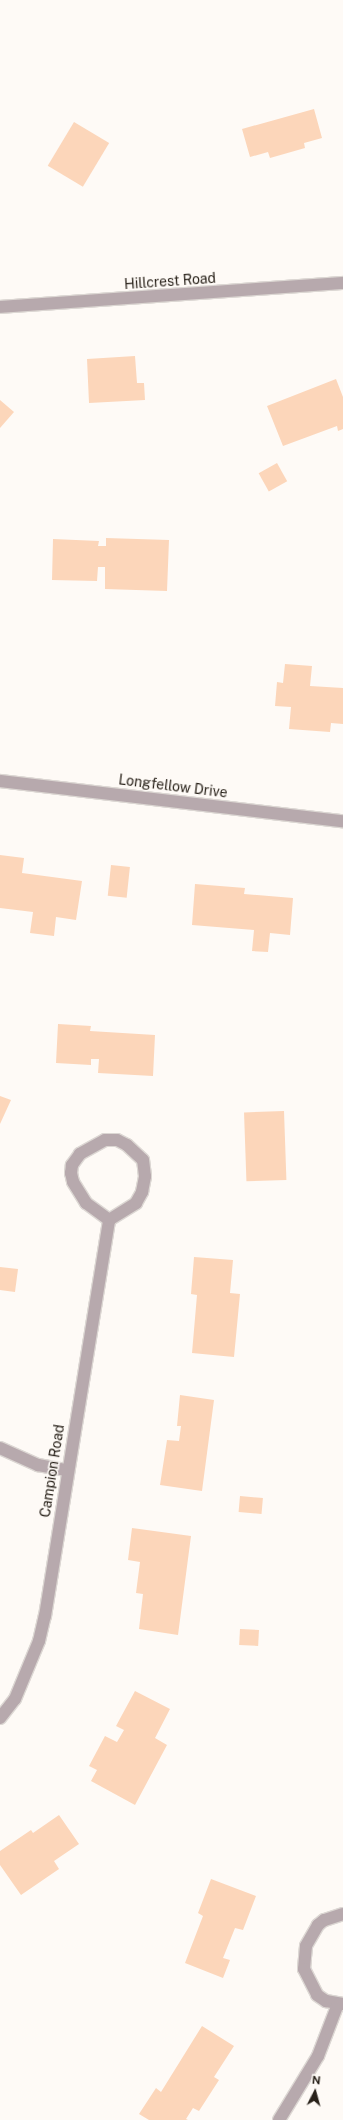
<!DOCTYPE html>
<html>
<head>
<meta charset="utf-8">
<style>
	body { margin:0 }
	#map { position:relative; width:343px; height:2120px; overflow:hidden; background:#fefaf6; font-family:"Public Sans",sans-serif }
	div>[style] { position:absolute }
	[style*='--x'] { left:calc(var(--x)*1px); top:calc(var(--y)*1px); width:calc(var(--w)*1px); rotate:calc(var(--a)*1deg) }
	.building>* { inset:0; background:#fcd6ba; transform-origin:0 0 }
	.roads { filter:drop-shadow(1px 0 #dcd7d3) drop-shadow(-1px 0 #dcd7d3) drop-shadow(0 1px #dcd7d3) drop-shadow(0 -1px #dcd7d3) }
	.street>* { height:12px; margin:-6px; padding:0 6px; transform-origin:6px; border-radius:6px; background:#b7a9ad }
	span { translate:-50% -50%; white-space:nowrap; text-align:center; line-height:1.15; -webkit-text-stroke:3px #fefaf6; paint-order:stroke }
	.street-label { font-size:14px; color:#282119 }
	.north { position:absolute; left:295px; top:2072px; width:40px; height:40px; -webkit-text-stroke:3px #fefaf6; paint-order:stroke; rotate:6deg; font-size:11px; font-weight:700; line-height:16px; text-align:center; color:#282119 }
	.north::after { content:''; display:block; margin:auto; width:14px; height:18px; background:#282119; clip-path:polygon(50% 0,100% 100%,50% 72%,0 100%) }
</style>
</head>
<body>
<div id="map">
	<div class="building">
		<i style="clip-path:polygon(314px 109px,322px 138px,304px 143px,305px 148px,270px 158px,268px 152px,250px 157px,242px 129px)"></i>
		<i style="left:74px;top:122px;width:41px;height:51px;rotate:31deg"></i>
		<i style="clip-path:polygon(135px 356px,137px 383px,144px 383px,145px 400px,89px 403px,87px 359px)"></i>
		<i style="clip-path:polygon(336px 379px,343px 397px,343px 429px,338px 431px,337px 426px,283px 446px,267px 406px)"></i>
		<i style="clip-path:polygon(0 400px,14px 412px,0 428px)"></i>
		<i style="left:277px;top:463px;width:21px;height:21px;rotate:61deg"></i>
		<i style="clip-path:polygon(106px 538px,169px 540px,167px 591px,105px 589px,105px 567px,98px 567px,97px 581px,52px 580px,53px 539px,99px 541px,98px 546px,106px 546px)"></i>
		<i style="clip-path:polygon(285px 664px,312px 666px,310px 686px,343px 688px,343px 724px,331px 723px,330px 732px,289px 729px,291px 707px,275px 706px,277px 682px,283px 683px)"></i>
		<i style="clip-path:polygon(0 855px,24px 858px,22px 873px,82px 881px,76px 920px,56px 917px,54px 936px,30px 933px,33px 912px,0 908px)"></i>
		<i style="left:111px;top:865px;width:19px;height:31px;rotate:6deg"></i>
		<i style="clip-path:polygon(195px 884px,245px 888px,244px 894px,293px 898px,290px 935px,270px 933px,268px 952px,252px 951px,254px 930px,192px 925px)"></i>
		<i style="clip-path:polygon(58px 1024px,91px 1026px,90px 1031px,155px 1035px,153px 1076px,98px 1073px,99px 1059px,91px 1059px,91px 1065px,56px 1063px)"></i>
		<i style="clip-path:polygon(0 1096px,11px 1100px,0 1124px)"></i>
		<i style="left:284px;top:1111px;width:69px;height:40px;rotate:88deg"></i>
		<i style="clip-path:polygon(194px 1257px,233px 1260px,230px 1293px,240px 1294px,234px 1357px,192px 1353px,197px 1295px,191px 1294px)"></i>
		<i style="clip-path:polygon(0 1267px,18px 1269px,15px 1292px,0 1290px)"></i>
		<i style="clip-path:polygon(180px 1395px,214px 1400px,202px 1491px,160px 1485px,167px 1440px,179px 1441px,181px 1426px,177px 1426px)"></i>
		<i style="left:240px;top:1496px;width:23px;height:16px;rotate:5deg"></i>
		<i style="clip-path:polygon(132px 1528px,191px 1536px,178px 1635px,139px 1629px,143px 1594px,136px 1593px,140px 1562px,128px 1560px)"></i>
		<i style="left:240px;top:1629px;width:19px;height:16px;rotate:3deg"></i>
		<i style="clip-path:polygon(135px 1691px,170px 1709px,155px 1738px,167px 1745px,135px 1805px,91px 1781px,97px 1770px,89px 1766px,105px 1736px,117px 1742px,124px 1730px,116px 1726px)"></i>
		<i style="clip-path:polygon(59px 1815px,79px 1844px,54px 1861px,59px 1869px,21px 1895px,0 1865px,0 1851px,31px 1830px,33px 1833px)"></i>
		<i style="clip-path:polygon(211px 1879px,256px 1896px,243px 1930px,235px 1928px,223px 1958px,230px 1960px,223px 1978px,185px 1963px,203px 1916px,198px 1913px)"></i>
		<i style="clip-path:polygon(202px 2026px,234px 2046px,214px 2077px,219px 2080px,199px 2111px,193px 2108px,186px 2119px,188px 2120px,149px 2120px,139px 2114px,156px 2088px,161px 2092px)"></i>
	</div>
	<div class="roads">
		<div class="street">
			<i style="--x:0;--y:307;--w:344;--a:-4"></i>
			<i style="--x:0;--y:781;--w:345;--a:6.7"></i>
			<i style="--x:0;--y:1448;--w:42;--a:24.1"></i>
			<i style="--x:38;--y:1465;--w:29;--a:10"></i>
			<i style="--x:0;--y:1718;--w:24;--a:-52"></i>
			<i style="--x:15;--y:1699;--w:63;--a:-67.5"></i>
			<i style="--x:39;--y:1641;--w:26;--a:-77"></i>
			<i style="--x:45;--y:1616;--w:401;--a:-80.8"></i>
			<i style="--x:109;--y:1220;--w:32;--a:-32"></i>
			<i style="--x:136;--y:1203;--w:13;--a:-61"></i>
			<i style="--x:142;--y:1192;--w:16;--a:-79"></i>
			<i style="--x:145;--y:1176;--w:16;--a:-97"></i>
			<i style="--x:143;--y:1160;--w:22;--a:-137"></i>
			<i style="--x:127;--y:1145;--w:11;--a:-153"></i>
			<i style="--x:117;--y:1140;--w:12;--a:180"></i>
			<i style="--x:105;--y:1140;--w:29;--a:151"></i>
			<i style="--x:80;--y:1154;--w:14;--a:126"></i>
			<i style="--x:72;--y:1165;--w:8;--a:97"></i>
			<i style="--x:71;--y:1173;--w:9;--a:77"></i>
			<i style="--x:73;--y:1182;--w:25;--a:58"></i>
			<i style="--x:86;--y:1203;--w:29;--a:36"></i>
			<i style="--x:343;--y:1914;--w:20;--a:162"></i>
			<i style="--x:324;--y:1920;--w:8;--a:140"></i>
			<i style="--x:318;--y:1925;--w:24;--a:120"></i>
			<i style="--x:306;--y:1946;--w:23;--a:95"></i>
			<i style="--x:304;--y:1969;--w:29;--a:63"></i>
			<i style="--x:317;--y:1995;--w:11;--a:34"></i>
			<i style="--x:326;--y:2001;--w:17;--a:10"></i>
			<i style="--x:279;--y:2120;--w:75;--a:-58.6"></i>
			<i style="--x:318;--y:2056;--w:56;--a:-69"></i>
		</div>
	</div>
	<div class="street-label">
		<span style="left:170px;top:281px;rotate:-4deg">Hillcrest Road</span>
		<span style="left:173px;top:786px;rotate:7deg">Longfellow Drive</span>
		<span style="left:52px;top:1471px;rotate:-81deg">Campion Road</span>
	</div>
	<div class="north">N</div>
</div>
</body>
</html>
